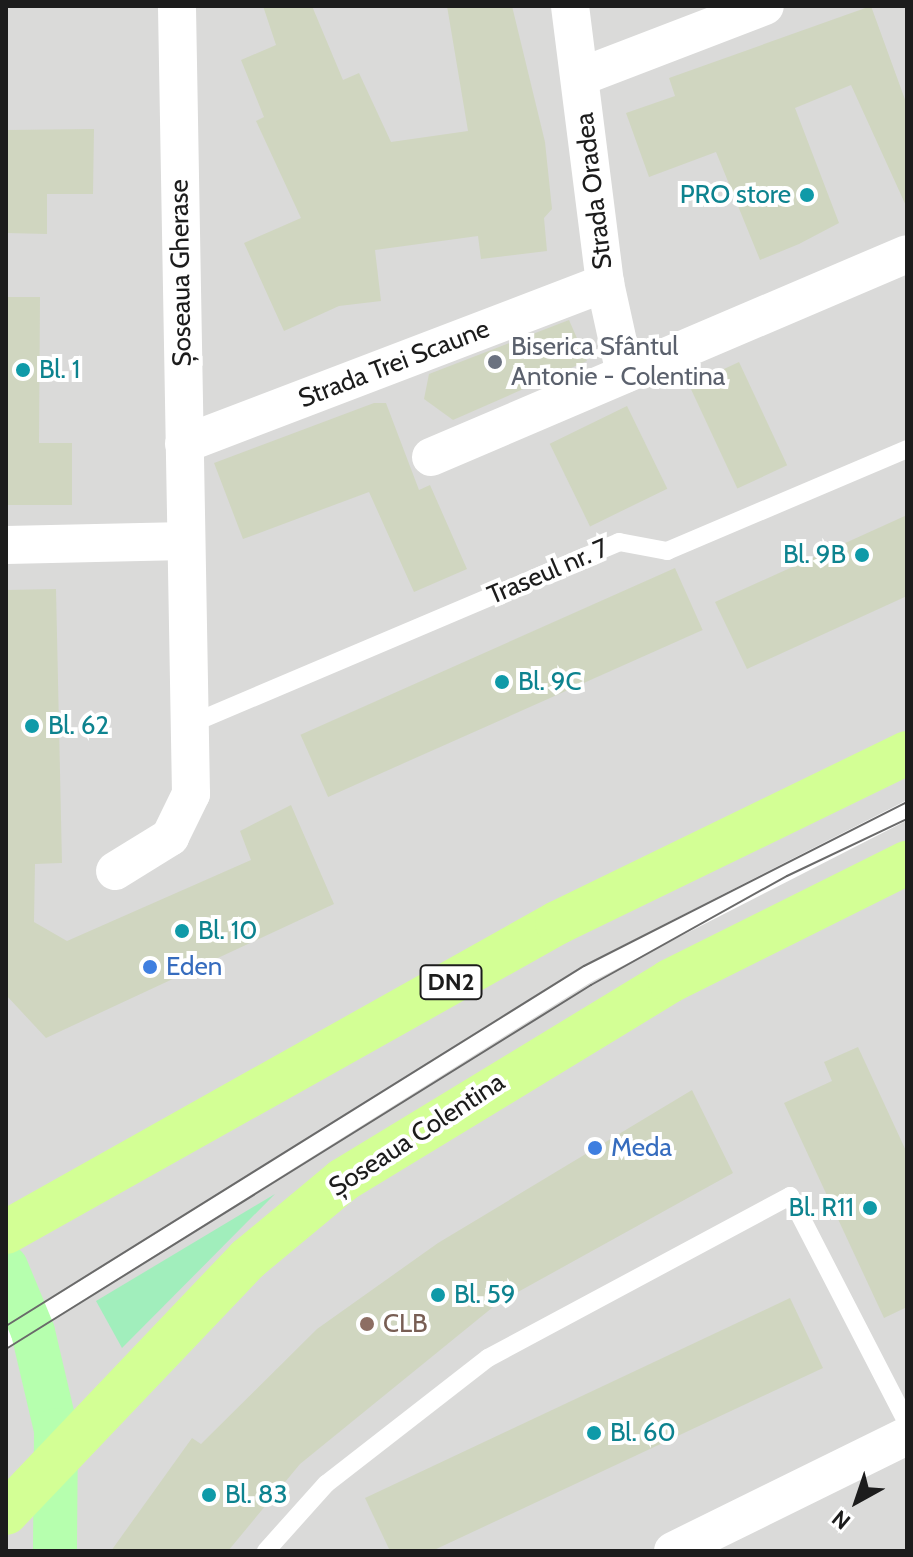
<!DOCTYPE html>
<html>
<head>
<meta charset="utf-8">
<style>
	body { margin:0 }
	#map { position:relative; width:913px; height:1557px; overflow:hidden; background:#e7efe0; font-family:Cabin,sans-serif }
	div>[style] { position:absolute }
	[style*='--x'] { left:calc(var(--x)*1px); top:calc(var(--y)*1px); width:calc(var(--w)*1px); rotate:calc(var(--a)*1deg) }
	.residential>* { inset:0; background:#dadad9; transform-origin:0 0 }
	.grass>* { inset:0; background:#a1eebc }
	.building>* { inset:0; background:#d0d6c0; transform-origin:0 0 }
	.lane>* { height:18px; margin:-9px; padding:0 9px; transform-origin:9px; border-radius:9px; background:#fff }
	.street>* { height:38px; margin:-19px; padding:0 19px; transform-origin:19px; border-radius:19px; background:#fff }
	.secondary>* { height:44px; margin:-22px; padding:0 22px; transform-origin:22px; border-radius:22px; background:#b6ffae }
	.primary>* { height:44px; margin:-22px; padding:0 22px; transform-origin:22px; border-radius:22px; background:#d3ff95 }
	.tram>* { height:2px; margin:-1px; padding:0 1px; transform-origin:1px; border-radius:1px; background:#6a6a6a }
	.dots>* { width:22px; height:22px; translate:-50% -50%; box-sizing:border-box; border:4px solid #fff; border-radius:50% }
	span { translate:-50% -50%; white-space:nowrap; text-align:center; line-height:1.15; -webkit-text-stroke:8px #fff; paint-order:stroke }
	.shield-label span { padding:2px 6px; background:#fff; border:2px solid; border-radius:6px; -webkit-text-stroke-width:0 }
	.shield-label { font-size:24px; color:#1c1c1c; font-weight:700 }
	.street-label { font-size:26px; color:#1c1c1c }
	.culture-label { font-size:26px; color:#0d838f }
	.right { translate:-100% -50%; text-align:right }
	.left { translate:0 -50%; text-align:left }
	.worship-label { font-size:26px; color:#5b616d }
	.shop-label { font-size:26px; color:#366cbe }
	.education-label { font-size:26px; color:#785e54 }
	.frame { position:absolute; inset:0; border:8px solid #1c1c1c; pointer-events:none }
	.north { position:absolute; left:817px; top:1461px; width:80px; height:80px; -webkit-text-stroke:6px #fff; paint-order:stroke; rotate:220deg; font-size:22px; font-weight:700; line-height:32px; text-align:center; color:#1c1c1c }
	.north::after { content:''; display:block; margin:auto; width:28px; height:36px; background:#1c1c1c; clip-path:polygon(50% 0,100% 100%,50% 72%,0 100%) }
</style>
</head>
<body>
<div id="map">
	<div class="residential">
		<i style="left:6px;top:6px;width:901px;height:1545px"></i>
	</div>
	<div class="grass">
		<i style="clip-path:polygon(275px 1194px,122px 1348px,96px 1301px)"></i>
	</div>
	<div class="building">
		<i style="clip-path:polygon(263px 6px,312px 6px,343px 80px,359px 73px,391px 142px,468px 131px,447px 6px,512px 6px,545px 142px,552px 209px,544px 218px,547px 251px,481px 259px,478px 236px,375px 250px,381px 301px,339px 306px,284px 331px,244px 243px,301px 218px,256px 121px,264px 117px,241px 60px,276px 45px)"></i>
		<i style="clip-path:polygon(871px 6px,907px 105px,907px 208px,851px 85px,795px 108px,839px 223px,799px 244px,760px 260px,716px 152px,649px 177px,626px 113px,675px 96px,669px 78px)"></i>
		<i style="clip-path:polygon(94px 129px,93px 194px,47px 194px,47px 234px,6px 233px,6px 130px)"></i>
		<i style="clip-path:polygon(6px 297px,40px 297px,39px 443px,72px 443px,72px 505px,6px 505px)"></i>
		<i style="clip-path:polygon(569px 320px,587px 361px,453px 420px,424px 399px,429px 374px)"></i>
		<i style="left:739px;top:362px;width:114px;height:55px;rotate:65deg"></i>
		<i style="clip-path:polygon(374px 403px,386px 403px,419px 490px,430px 485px,467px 569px,414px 592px,369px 492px,243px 539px,214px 463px)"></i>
		<i style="left:627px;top:406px;width:92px;height:86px;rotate:64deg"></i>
		<i style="clip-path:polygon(907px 515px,907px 596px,747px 669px,715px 602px)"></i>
		<i style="left:675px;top:568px;width:68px;height:410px;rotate:66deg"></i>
		<i style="clip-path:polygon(56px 589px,62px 863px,35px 864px,34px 922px,67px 941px,251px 860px,240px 831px,291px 805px,334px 904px,46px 1038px,6px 995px,6px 590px)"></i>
		<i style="clip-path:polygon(858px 1047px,907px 1153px,907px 1307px,884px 1318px,784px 1103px,832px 1081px,824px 1062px)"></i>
		<i style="clip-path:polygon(692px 1090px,733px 1173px,498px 1303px,300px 1464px,228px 1551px,111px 1551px,192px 1438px,201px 1444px,317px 1329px,438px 1243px)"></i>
		<i style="clip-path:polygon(790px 1298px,823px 1368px,432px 1551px,390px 1551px,365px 1498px)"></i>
	</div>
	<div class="lane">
		<i style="--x:193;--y:723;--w:463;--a:-23"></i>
		<i style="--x:619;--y:542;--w:49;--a:10.6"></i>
		<i style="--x:667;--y:551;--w:261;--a:-23"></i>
		<i style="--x:6;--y:1338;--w:686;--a:-32.07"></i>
		<i style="--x:587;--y:974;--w:360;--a:-27.1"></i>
		<i style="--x:266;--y:1551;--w:90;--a:-48.2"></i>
		<i style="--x:326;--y:1484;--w:205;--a:-37.9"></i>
		<i style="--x:488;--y:1358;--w:343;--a:-28.2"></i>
		<i style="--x:790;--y:1196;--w:255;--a:62.7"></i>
	</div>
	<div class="street">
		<i style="--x:570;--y:6;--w:279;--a:82.8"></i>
		<i style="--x:605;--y:283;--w:93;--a:77.6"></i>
		<i style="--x:580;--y:77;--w:198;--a:-21"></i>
		<i style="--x:184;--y:444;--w:451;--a:-20.9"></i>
		<i style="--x:431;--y:457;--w:517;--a:-23.1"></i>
		<i style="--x:6;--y:545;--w:180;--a:-1.3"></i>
		<i style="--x:115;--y:871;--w:65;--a:-31.7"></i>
		<i style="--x:170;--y:837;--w:48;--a:-64"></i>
		<i style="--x:191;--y:794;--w:788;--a:-91.02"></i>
		<i style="--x:673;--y:1551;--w:261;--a:-26.2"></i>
	</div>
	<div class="secondary">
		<i style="--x:6;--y:1267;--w:70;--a:67.4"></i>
		<i style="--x:33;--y:1332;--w:101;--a:76.8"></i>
		<i style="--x:56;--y:1430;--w:121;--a:90.5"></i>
	</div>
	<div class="primary">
		<i style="--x:6;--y:1232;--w:632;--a:-29.28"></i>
		<i style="--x:557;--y:923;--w:389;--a:-25.9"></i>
		<i style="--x:6;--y:1513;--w:351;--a:-46.4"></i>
		<i style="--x:248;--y:1259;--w:124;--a:-39.7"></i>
		<i style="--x:343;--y:1180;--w:383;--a:-31.3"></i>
		<i style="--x:670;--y:981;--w:265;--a:-26.5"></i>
	</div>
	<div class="tram">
		<i style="--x:6;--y:1326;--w:681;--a:-31.92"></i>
		<i style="--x:584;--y:966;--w:362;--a:-26.9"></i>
		<i style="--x:6;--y:1349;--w:689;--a:-31.89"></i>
		<i style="--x:591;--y:985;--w:224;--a:-29.1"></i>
		<i style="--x:787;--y:876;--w:133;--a:-25.4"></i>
	</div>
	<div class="dots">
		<i style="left:807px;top:195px;background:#0f9aa8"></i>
		<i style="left:495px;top:362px;background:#6b7280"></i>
		<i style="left:23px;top:370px;background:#0f9aa8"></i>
		<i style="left:862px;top:555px;background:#0f9aa8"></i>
		<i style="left:502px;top:682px;background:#0f9aa8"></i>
		<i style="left:32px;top:726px;background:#0f9aa8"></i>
		<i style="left:182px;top:931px;background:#0f9aa8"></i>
		<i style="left:150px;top:967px;background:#3f7fe0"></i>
		<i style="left:595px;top:1148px;background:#3f7fe0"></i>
		<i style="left:870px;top:1208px;background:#0f9aa8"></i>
		<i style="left:438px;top:1295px;background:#0f9aa8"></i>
		<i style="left:367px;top:1324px;background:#8d6e63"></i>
		<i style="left:594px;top:1433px;background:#0f9aa8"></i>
		<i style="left:209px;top:1495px;background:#0f9aa8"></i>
	</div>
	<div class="shield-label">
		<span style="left:451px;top:982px">DN2</span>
	</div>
	<div class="street-label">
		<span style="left:594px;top:191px;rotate:-97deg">Strada Oradea</span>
		<span style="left:181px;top:273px;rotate:-91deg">Șoseaua Gherase</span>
		<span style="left:394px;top:364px;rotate:-21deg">Strada Trei Scaune</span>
		<span style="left:548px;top:572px;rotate:-23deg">Traseul nr. 7</span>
		<span style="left:417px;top:1135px;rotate:-33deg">Șoseaua Colentina</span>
	</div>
	<div class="culture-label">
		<span class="right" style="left:791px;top:195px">PRO store</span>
		<span class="left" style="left:39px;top:370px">Bl. 1</span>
		<span class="right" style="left:846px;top:555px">Bl. 9B</span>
		<span class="left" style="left:518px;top:682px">Bl. 9C</span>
		<span class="left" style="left:48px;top:726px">Bl. 62</span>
		<span class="left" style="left:198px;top:931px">Bl. 10</span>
		<span class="right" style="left:854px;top:1208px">Bl. R11</span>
		<span class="left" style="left:454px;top:1295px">Bl. 59</span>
		<span class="left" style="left:610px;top:1433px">Bl. 60</span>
		<span class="left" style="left:225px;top:1495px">Bl. 83</span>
	</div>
	<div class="worship-label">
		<span class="left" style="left:511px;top:362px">Biserica Sfântul<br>Antonie - Colentina</span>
	</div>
	<div class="shop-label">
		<span class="left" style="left:166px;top:967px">Eden</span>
		<span class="left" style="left:611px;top:1148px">Meda</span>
	</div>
	<div class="education-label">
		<span class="left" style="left:383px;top:1324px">CLB</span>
	</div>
	<div class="frame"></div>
	<div class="north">N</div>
</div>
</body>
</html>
